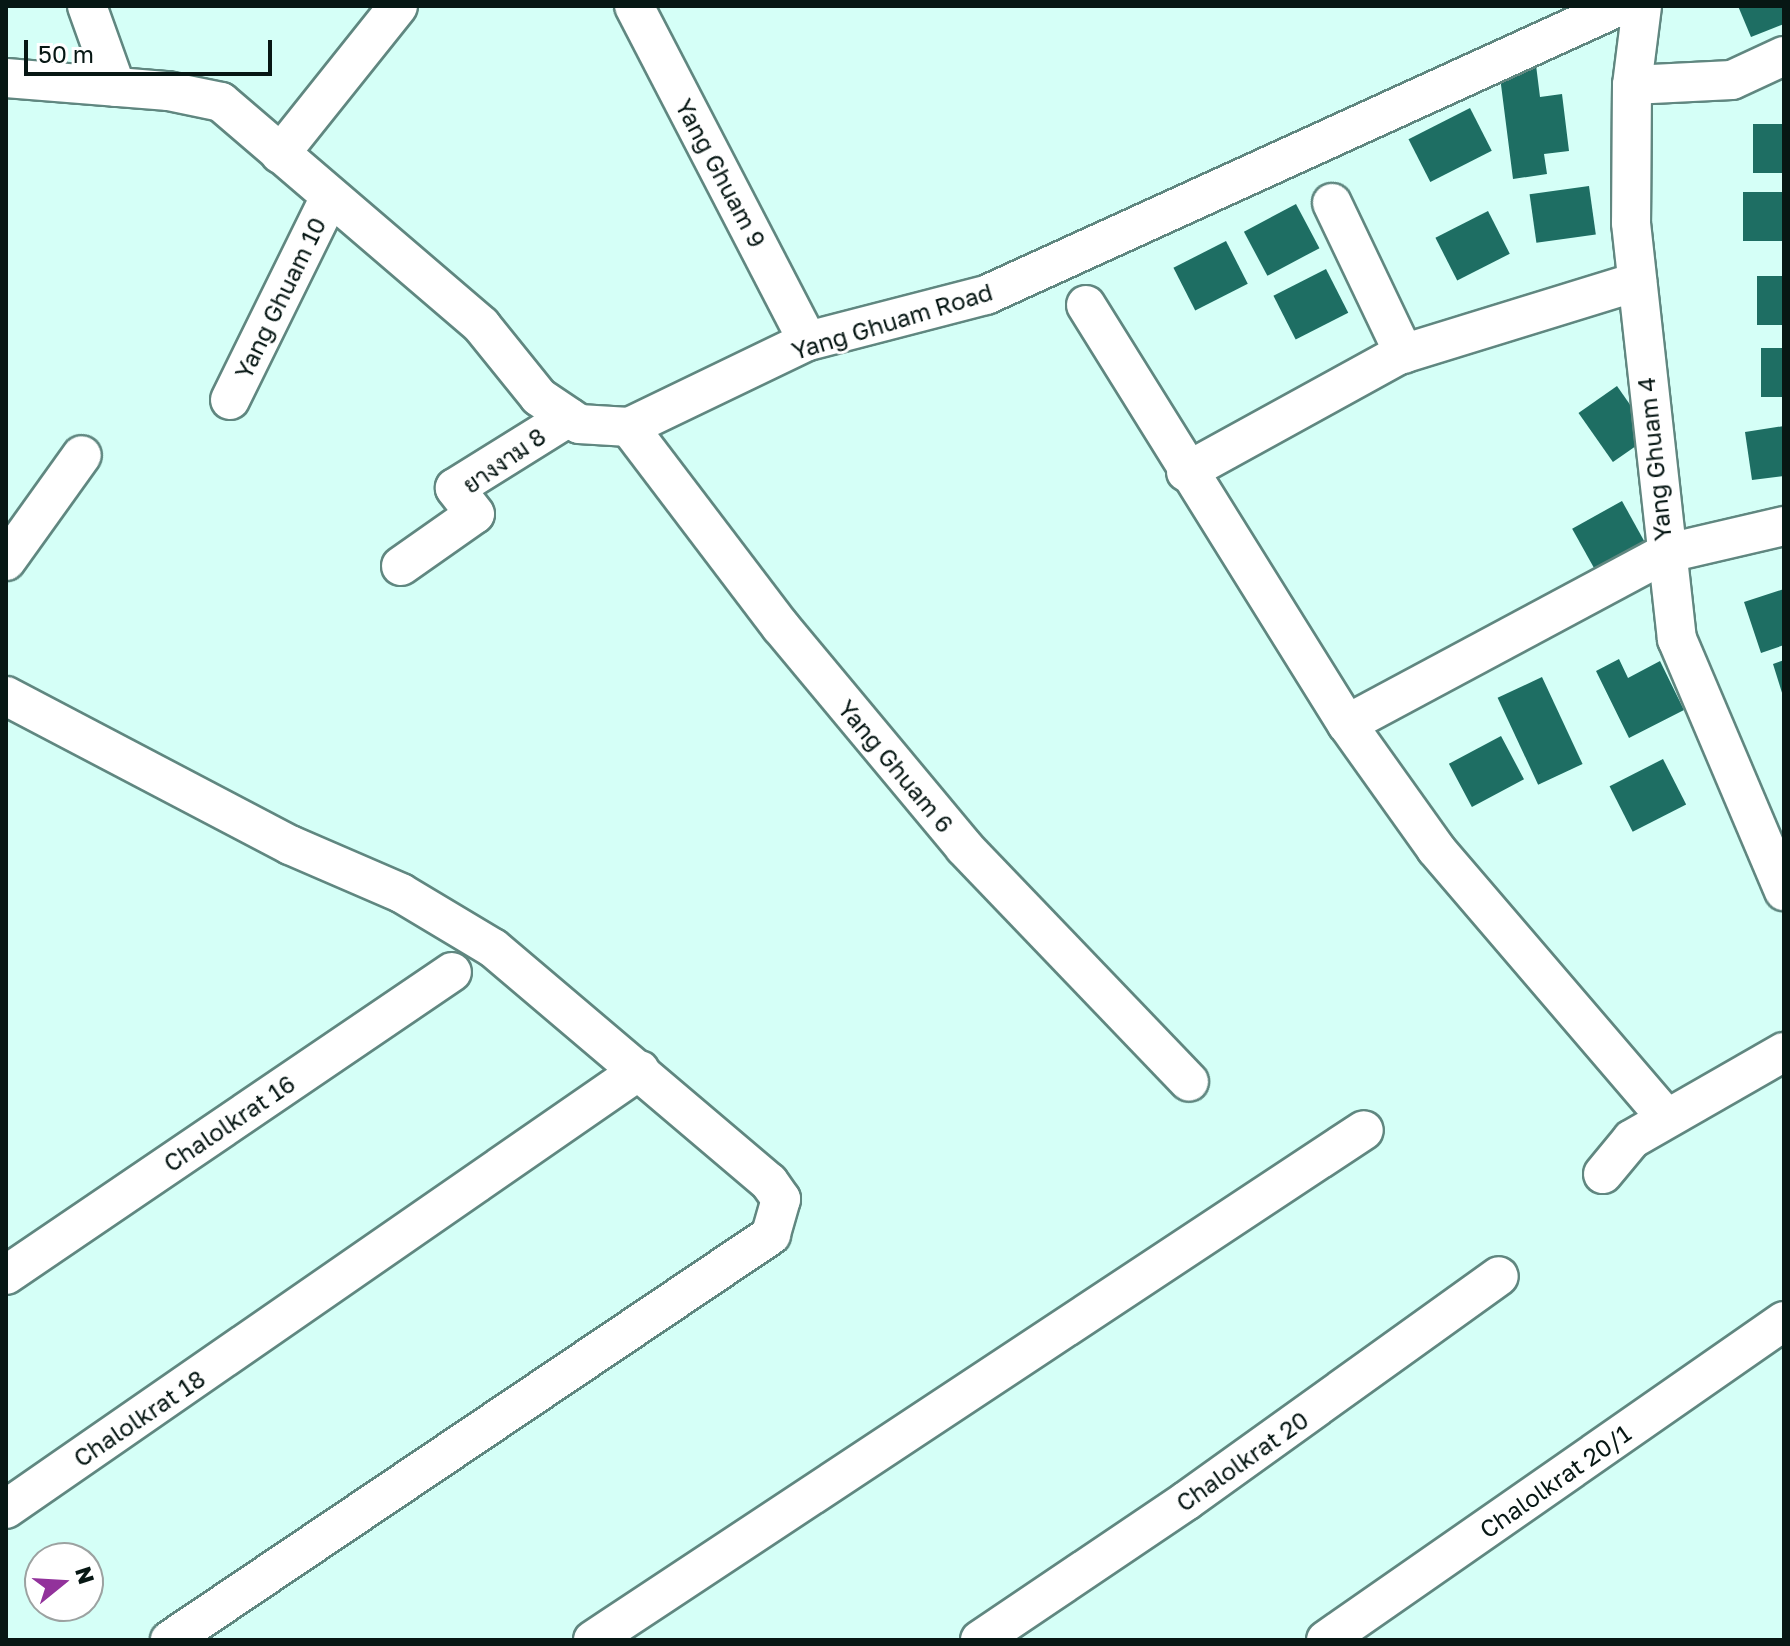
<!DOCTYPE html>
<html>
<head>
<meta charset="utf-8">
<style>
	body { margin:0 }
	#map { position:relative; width:1790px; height:1646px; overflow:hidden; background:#d5fff7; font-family:"Golos Text",Sarabun,sans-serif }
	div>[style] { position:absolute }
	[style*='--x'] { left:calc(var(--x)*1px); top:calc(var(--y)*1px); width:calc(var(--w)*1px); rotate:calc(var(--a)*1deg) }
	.building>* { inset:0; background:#1e6e63; transform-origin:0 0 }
	.roads { filter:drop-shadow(2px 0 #608780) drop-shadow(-2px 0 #608780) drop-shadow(0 2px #608780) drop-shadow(0 -2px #608780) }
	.street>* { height:38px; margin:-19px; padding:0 19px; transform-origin:19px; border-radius:19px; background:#fff }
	span { translate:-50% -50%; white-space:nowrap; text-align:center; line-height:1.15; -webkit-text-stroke:6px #fff; paint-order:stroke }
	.street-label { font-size:24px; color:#071714 }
	.frame { position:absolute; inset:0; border:8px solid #071714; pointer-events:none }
	.north { position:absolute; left:24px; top:1542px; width:80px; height:80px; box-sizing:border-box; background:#fff; border:2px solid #9ca2a1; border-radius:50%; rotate:72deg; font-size:22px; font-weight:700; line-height:32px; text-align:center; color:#071714 }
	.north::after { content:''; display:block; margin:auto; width:28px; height:36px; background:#92329b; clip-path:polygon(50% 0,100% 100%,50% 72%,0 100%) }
	.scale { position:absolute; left:24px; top:40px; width:248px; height:36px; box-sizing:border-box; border:4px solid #071714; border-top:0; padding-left:10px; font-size:24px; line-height:28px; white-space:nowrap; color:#071714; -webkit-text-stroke:6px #fff; paint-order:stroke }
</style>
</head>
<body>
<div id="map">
	<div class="building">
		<i style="clip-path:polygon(1738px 6px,1784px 6px,1784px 24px,1751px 37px)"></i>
		<i style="clip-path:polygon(1536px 65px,1540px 97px,1562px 94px,1569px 151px,1544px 154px,1547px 174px,1513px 179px,1499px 69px)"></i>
		<i style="left:1470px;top:108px;width:48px;height:69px;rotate:63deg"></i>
		<i style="left:1784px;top:124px;width:49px;height:31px;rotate:90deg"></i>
		<i style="left:1589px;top:186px;width:49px;height:60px;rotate:82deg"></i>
		<i style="left:1743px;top:192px;width:41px;height:49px"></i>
		<i style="left:1296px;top:204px;width:50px;height:59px;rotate:62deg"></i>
		<i style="left:1488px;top:211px;width:48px;height:59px;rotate:63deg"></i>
		<i style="left:1226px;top:241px;width:48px;height:59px;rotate:63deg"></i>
		<i style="left:1326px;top:269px;width:49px;height:59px;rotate:63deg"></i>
		<i style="left:1757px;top:276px;width:27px;height:49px"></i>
		<i style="left:1761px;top:348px;width:23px;height:49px"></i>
		<i style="left:1617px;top:386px;width:60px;height:47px;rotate:55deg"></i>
		<i style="clip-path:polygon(1784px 426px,1784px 476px,1752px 480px,1745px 432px)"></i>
		<i style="left:1622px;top:501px;width:48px;height:57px;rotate:61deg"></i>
		<i style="clip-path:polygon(1784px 589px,1784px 645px,1761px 653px,1744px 602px)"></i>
		<i style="clip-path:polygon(1619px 659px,1628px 678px,1660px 661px,1684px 710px,1629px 738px,1596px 671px)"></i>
		<i style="clip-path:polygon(1784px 660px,1784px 696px,1783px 696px,1773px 664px)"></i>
		<i style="left:1542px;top:677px;width:96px;height:49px;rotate:65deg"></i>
		<i style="left:1501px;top:736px;width:49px;height:59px;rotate:62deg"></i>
		<i style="left:1663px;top:759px;width:51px;height:60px;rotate:63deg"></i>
	</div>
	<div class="roads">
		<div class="street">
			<i style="--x:87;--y:6;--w:86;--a:70.3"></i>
			<i style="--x:634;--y:6;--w:377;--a:62.6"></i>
			<i style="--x:1642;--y:6;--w:80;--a:97.2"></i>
			<i style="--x:1632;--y:85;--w:138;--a:90.4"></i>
			<i style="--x:1631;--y:223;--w:419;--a:83.7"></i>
			<i style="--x:1677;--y:639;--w:274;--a:67"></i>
			<i style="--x:6;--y:78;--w:163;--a:4.6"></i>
			<i style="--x:168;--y:91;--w:54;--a:11.7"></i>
			<i style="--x:221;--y:102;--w:343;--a:40.6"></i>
			<i style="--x:481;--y:325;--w:92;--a:51.1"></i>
			<i style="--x:539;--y:397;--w:48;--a:34"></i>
			<i style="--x:579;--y:424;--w:50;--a:3.4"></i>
			<i style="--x:629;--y:427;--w:199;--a:-25.7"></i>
			<i style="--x:808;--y:341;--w:184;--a:-14.5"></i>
			<i style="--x:986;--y:295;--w:697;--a:-24.51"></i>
			<i style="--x:1632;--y:85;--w:100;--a:-2.9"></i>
			<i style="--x:1732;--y:80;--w:57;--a:-24.8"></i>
			<i style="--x:280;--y:154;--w:189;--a:-51.4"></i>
			<i style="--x:1332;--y:203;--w:167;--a:64.5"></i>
			<i style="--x:1086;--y:305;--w:494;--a:58.1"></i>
			<i style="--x:1347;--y:724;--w:153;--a:54.5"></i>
			<i style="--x:1436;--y:849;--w:353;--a:49.4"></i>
			<i style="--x:230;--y:400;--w:226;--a:-63.8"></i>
			<i style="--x:629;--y:427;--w:251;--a:52.8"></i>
			<i style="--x:781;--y:627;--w:286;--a:50.2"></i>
			<i style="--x:964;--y:847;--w:325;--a:46.2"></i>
			<i style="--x:1186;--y:472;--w:243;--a:-28.8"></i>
			<i style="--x:1399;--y:355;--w:249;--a:-17.1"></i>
			<i style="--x:6;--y:561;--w:130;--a:-54.4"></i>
			<i style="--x:401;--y:566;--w:90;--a:-35.1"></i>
			<i style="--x:475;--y:514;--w:33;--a:-128"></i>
			<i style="--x:455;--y:488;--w:134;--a:-31.9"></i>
			<i style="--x:6;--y:696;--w:321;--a:27.7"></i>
			<i style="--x:290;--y:845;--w:121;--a:23.4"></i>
			<i style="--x:401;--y:893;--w:107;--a:30.9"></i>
			<i style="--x:493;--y:948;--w:362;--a:40.3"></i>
			<i style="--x:769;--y:1182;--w:21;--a:55"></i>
			<i style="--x:781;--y:1199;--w:37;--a:106"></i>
			<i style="--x:771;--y:1235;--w:725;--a:146.02"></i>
			<i style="--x:1347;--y:724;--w:360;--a:-28.2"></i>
			<i style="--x:1664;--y:554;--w:123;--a:-13.1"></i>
			<i style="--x:1603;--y:1174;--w:45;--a:-50.4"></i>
			<i style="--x:1632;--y:1139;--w:175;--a:-29.8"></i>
			<i style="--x:6;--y:1275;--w:539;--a:-34.19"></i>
			<i style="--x:6;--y:1509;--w:771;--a:-34.7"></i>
			<i style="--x:593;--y:1640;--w:924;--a:-33.48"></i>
			<i style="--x:980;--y:1640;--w:249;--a:-34"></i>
			<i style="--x:1186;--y:1501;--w:385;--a:-35.7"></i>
			<i style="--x:1326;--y:1640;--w:558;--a:-34.86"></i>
		</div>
	</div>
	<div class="street-label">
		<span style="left:721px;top:173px;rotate:62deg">Yang Ghuam 9</span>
		<span style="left:280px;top:298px;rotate:-64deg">Yang Ghuam 10</span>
		<span style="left:892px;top:321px;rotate:-17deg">Yang Ghuam Road</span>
		<span style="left:1654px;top:459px;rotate:-96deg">Yang Ghuam 4</span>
		<span style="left:504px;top:460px;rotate:-35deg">ยางงาม 8</span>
		<span style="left:896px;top:766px;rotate:50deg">Yang Ghuam 6</span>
		<span style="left:229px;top:1123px;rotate:-34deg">Chalolkrat 16</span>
		<span style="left:139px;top:1418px;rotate:-34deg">Chalolkrat 18</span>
		<span style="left:1242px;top:1461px;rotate:-35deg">Chalolkrat 20</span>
		<span style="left:1555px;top:1481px;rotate:-35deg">Chalolkrat 20/1</span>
	</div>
	<div class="frame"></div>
	<div class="north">N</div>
	<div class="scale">50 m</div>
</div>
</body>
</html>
